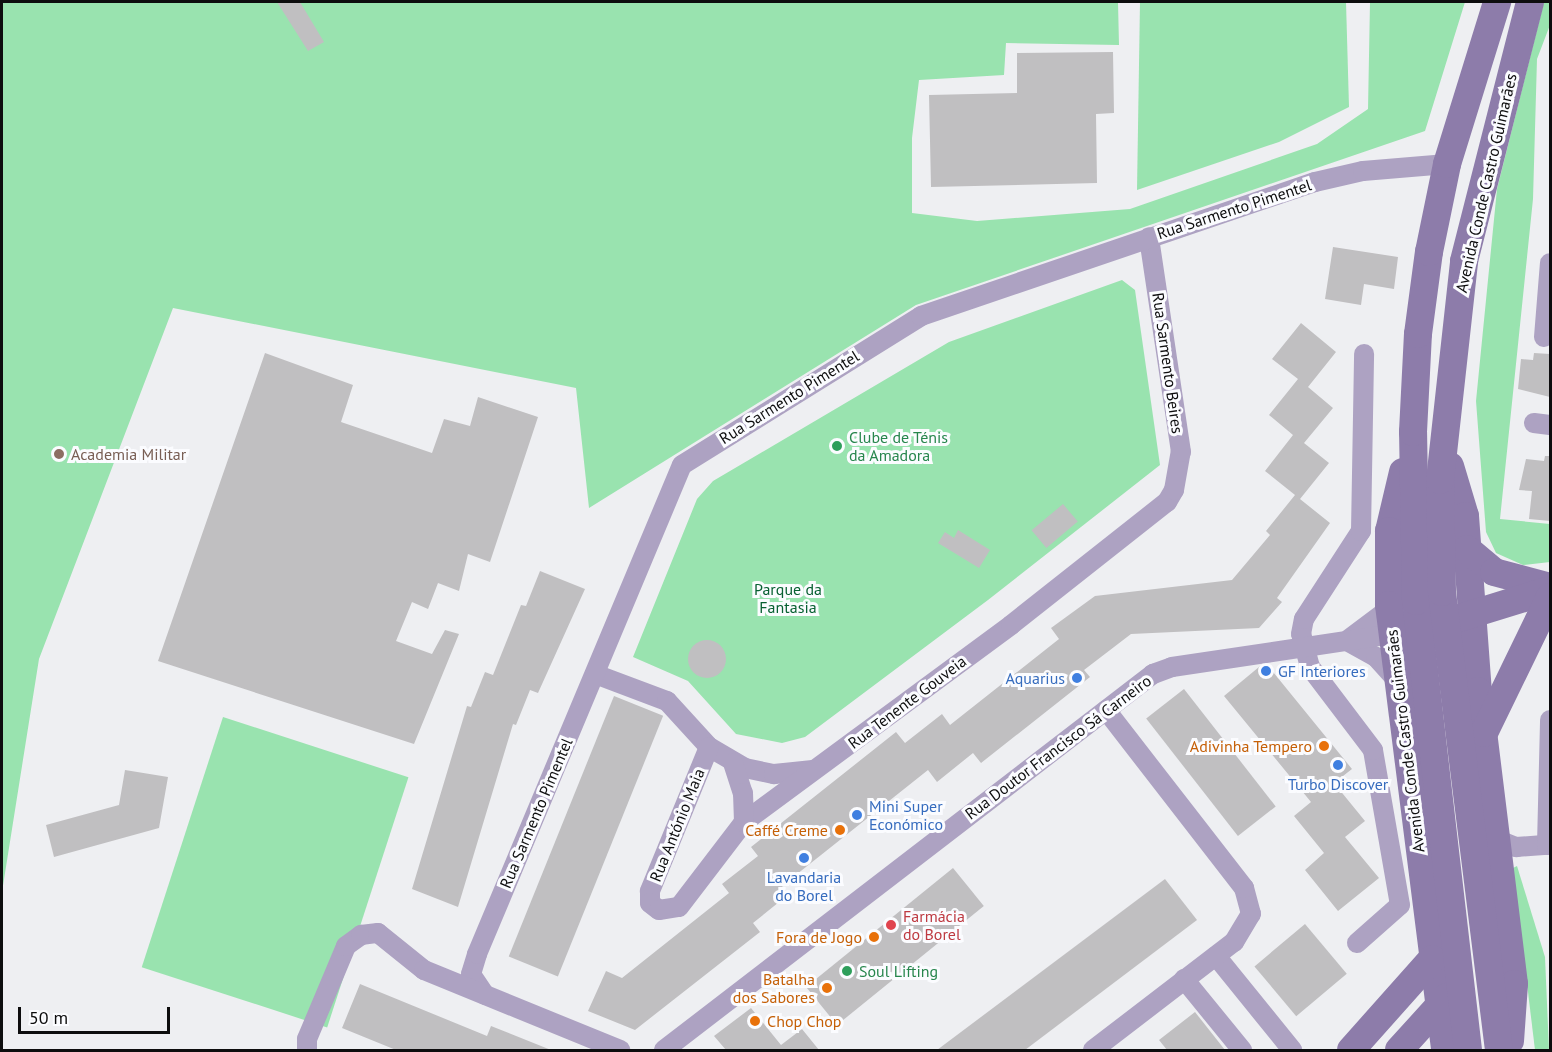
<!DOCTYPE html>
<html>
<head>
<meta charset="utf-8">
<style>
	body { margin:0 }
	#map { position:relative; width:1552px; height:1052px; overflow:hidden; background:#eeeff2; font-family:"PT Sans",sans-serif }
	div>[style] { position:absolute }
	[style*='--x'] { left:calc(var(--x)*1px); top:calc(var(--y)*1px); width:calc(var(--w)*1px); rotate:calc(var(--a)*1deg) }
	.green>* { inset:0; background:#99e3af; transform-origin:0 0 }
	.building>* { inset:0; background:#c0bfc1; transform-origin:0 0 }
	.round { border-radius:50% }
	.street>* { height:20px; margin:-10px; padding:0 10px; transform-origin:10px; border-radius:10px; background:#ada2c2 }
	.secondary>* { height:28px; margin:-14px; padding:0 14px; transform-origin:14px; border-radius:14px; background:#8d7caa }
	.dots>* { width:16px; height:16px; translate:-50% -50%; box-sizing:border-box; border:3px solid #fbfcff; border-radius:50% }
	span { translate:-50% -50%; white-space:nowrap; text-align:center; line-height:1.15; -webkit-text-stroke:6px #fbfcff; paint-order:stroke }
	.street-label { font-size:16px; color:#0d0d0e }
	.leisure-label { font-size:16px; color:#27864d }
	.left { translate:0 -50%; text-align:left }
	.education-label { font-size:16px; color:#785e54 }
	.park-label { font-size:16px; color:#086132 }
	.shop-label { font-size:16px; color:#366cbe }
	.right { translate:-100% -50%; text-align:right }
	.food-label { font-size:16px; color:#c56008 }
	.health-label { font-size:16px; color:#be3a42 }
	.frame { position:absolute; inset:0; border:3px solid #0d0d0e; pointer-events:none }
	.scale { position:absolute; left:18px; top:1007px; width:152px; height:27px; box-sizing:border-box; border:3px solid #0d0d0e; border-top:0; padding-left:8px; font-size:18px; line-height:21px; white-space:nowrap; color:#0d0d0e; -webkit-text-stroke:4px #fbfcff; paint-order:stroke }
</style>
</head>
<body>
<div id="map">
	<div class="green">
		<i style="clip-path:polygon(2px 2px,1118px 2px,1119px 45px,1006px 43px,1004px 75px,919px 80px,912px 138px,912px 213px,977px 221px,1130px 209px,1317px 144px,1368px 109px,1370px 2px,1465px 2px,1425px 131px,916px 305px,589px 508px,576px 388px,173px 308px,39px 659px,2px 892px)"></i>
		<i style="clip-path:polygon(1140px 2px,1346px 2px,1349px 107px,1279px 142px,1137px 190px)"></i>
		<i style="clip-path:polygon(1544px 2px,1550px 2px,1550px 25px,1537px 59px,1533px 199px,1500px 519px,1550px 524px,1550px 562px,1523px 565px,1496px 553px,1486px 532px,1476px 401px,1497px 189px)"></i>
		<i style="clip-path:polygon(1122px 280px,1135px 290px,1160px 465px,988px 600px,805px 737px,782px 743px,736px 734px,688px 681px,633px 657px,697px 499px,713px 481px,949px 342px)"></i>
		<i style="left:223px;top:717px;width:195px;height:263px;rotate:18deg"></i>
		<i style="clip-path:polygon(1517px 866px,1545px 957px,1549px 1050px,1535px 1050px,1513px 868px)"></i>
	</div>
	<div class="building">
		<i style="clip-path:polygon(277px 2px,300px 2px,324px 42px,308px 51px)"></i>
		<i style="clip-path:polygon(1113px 52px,1114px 113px,1096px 114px,1097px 183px,931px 187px,929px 95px,1017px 93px,1017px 53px)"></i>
		<i style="clip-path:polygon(1333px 247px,1398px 257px,1394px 289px,1364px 284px,1361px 305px,1325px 299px)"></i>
		<i style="clip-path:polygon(1301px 323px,1336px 352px,1308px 387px,1333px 408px,1304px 443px,1329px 463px,1300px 499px,1330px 523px,1277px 598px,1282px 602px,1259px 628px,1131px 634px,1084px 670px,1090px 677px,981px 763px,973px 753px,937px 782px,928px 770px,782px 886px,789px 894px,753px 923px,760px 932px,635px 1030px,588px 1011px,606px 971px,622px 978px,729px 893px,722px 884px,758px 856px,751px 847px,896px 732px,905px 743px,942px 714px,950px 725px,1059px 639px,1051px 628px,1095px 596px,1232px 580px,1270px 535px,1266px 531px,1295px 495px,1265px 471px,1293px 435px,1269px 415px,1298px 379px,1272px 359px)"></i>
		<i style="clip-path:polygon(265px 353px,353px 385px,341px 422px,432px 453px,444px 419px,470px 426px,478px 397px,538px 417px,490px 562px,468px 554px,459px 591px,438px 583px,428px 609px,412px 602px,396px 641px,432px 654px,445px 630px,459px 634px,414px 744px,158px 661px)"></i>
		<i style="clip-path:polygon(1534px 353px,1550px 354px,1550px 397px,1518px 389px,1521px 359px,1533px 360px)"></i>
		<i style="clip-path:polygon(1545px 456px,1550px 456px,1550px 521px,1529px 519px,1532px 491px,1519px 490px,1526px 459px,1544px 461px)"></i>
		<i style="left:1063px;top:504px;width:23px;height:41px;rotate:50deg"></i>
		<i style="clip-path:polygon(958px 530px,990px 550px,979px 568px,938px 543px,945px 532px,954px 538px)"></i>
		<i style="clip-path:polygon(540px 571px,585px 589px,538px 693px,530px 690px,516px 725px,513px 724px,458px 907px,412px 889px,467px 706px,471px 707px,485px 672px,493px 675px,521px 605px,526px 606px)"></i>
		<i class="round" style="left:688px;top:640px;width:38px;height:38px"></i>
		<i style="clip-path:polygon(1265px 662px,1352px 769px,1334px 783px,1365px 821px,1345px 837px,1379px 878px,1338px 911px,1305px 870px,1324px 853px,1294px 816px,1311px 802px,1224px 696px)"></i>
		<i style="left:1184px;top:689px;width:149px;height:48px;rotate:52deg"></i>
		<i style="left:614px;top:696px;width:53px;height:281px;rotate:22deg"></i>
		<i style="clip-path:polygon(125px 770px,168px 777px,159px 828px,54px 857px,46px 825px,119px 805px)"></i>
		<i style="left:953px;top:868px;width:49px;height:189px;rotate:51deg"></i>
		<i style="clip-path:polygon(1165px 879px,1197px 920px,1025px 1050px,937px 1050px)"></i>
		<i style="left:1305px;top:924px;width:65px;height:66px;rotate:50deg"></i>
		<i style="clip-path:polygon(360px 984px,487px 1036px,491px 1026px,551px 1050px,396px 1050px,342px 1028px)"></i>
		<i style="clip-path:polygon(751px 1008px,781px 1045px,802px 1029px,819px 1050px,726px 1050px,714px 1036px)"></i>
		<i style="clip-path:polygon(1195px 1012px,1225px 1050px,1167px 1050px,1159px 1040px)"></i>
	</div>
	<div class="street">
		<i style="--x:1544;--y:337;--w:74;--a:-85.4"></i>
		<i style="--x:1534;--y:423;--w:16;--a:7"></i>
		<i style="--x:1349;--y:639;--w:50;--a:-36.9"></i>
		<i style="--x:1347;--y:641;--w:33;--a:29"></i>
		<i style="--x:1376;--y:657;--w:31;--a:48"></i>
		<i style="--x:595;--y:674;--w:77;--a:20.6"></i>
		<i style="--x:667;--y:701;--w:62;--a:47.6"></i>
		<i style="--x:709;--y:747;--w:42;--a:30.3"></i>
		<i style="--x:745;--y:768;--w:30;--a:12"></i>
		<i style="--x:774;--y:774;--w:39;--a:-6"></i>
		<i style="--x:709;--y:747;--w:156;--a:112.3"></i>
		<i style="--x:650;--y:891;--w:12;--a:90"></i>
		<i style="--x:650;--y:903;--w:11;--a:38"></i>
		<i style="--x:659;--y:910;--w:20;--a:-9"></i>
		<i style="--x:679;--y:907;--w:107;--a:-52.6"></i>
		<i style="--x:744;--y:822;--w:332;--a:-36.4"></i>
		<i style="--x:1011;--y:625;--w:199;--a:-38.3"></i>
		<i style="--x:1167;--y:502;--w:14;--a:-60"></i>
		<i style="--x:1174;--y:490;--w:39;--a:-80"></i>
		<i style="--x:1181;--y:452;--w:217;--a:-98.5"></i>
		<i style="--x:733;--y:763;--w:32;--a:72"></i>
		<i style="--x:743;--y:793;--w:29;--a:88"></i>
		<i style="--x:1496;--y:839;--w:22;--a:22"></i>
		<i style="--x:1516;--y:847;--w:31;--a:-4"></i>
		<i style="--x:1547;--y:845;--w:125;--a:-88.6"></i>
		<i style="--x:1357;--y:943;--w:57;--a:-41.5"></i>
		<i style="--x:1400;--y:905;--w:157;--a:-99.9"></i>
		<i style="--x:1373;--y:750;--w:104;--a:-127.2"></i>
		<i style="--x:1310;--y:667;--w:34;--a:-105"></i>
		<i style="--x:1301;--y:634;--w:15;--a:-79"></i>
		<i style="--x:1304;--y:619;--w:105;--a:-57.1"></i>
		<i style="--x:1361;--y:531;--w:177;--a:-89"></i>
		<i style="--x:1216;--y:956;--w:121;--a:51"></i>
		<i style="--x:1184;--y:979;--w:92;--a:50.8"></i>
		<i style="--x:485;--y:995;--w:25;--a:-124"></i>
		<i style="--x:471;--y:974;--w:21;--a:-73"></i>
		<i style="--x:477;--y:954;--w:530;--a:-67.26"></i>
		<i style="--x:682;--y:465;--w:282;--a:-31.9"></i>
		<i style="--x:921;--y:316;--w:416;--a:-18.8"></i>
		<i style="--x:1315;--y:182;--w:49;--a:-12.9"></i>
		<i style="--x:1363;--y:171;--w:84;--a:-4.8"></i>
		<i style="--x:307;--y:1050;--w:11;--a:-90"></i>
		<i style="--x:307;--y:1039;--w:101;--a:-67.2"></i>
		<i style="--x:346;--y:946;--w:19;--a:-36"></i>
		<i style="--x:361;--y:935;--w:17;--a:-7"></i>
		<i style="--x:378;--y:933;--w:59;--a:38.8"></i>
		<i style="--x:424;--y:970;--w:212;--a:22.2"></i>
		<i style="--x:664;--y:1050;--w:617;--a:-37.56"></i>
		<i style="--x:1153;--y:674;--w:20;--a:-20"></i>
		<i style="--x:1172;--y:667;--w:222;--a:-8.5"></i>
		<i style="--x:1093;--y:1050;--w:178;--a:-37.5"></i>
		<i style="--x:1234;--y:942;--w:33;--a:-59"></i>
		<i style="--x:1251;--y:914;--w:27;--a:-105"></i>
		<i style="--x:1244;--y:888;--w:225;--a:-127.8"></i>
	</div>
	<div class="secondary">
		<i style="--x:1450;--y:466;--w:52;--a:73.3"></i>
		<i style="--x:1465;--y:516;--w:175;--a:85.8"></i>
		<i style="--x:1478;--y:691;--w:295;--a:83"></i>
		<i style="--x:1514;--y:984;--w:57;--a:94"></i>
		<i style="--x:1403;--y:472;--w:61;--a:103.3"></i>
		<i style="--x:1389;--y:531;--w:74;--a:90"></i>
		<i style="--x:1389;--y:605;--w:449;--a:82.8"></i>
		<i style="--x:1467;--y:549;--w:35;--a:40"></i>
		<i style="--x:1494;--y:572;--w:58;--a:15"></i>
		<i style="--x:1453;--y:620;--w:102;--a:-17.2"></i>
		<i style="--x:1484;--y:733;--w:151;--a:-64.1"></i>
		<i style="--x:1351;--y:1050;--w:122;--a:-48.3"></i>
		<i style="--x:1399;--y:1050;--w:72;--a:-47.8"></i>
		<i style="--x:1468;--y:1050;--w:452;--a:-96.6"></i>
		<i style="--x:1416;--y:601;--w:169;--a:-91"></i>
		<i style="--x:1413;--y:432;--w:98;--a:-87.1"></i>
		<i style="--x:1418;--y:334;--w:83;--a:-82.4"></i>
		<i style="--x:1429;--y:252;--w:90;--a:-78.4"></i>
		<i style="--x:1447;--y:164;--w:170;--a:-72.8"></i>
		<i style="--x:1499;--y:1050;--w:462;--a:-97.1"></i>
		<i style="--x:1442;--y:592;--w:112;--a:-91"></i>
		<i style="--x:1440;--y:480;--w:220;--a:-83.7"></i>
		<i style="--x:1464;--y:261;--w:267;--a:-75.7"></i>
	</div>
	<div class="dots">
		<i style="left:837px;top:446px;background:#2e9e5b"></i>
		<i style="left:59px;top:454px;background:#8d6e63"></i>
		<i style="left:1266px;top:671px;background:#3f7fe0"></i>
		<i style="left:1077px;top:678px;background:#3f7fe0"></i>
		<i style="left:1324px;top:746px;background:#e8710a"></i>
		<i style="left:1338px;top:765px;background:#3f7fe0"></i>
		<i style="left:857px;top:815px;background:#3f7fe0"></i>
		<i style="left:840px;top:830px;background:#e8710a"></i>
		<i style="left:804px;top:858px;background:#3f7fe0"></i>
		<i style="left:891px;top:925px;background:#e0444e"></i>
		<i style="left:874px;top:937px;background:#e8710a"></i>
		<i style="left:847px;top:971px;background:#2e9e5b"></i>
		<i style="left:827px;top:988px;background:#e8710a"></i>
		<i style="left:755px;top:1021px;background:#e8710a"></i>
	</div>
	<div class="street-label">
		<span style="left:1486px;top:183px;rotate:-77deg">Avenida Conde Castro Guimarães</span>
		<span style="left:1234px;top:209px;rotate:-18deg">Rua Sarmento Pimentel</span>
		<span style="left:1168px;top:363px;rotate:82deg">Rua Sarmento Beires</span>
		<span style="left:789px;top:397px;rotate:-32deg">Rua Sarmento Pimentel</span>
		<span style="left:907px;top:702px;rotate:-37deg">Rua Tenente Gouveia</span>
		<span style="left:1405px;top:741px;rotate:-97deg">Avenida Conde Castro Guimarães</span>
		<span style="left:1058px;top:747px;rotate:-37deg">Rua Doutor Francisco Sá Carneiro</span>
		<span style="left:536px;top:813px;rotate:-67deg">Rua Sarmento Pimentel</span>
		<span style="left:677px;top:825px;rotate:-68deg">Rua António Maia</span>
	</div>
	<div class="leisure-label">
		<span class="left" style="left:849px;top:446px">Clube de Ténis<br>da Amadora</span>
		<span class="left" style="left:859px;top:971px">Soul Lifting</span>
	</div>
	<div class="education-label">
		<span class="left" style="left:71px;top:454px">Academia Militar</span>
	</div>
	<div class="park-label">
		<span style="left:788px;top:598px">Parque da<br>Fantasia</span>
	</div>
	<div class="shop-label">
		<span class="left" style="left:1278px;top:671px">GF Interiores</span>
		<span class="right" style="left:1065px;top:678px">Aquarius</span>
		<span style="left:1338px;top:784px">Turbo Discover</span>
		<span class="left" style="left:869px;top:815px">Mini Super<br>Económico</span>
		<span style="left:804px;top:886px">Lavandaria<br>do Borel</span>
	</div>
	<div class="food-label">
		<span class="right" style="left:1312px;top:746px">Adivinha Tempero</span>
		<span class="right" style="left:828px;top:830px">Caffé Creme</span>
		<span class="right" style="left:862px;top:937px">Fora de Jogo</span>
		<span class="right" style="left:815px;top:988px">Batalha<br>dos Sabores</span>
		<span class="left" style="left:767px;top:1021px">Chop Chop</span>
	</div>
	<div class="health-label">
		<span class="left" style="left:903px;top:925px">Farmácia<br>do Borel</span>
	</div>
	<div class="frame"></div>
	<div class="scale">50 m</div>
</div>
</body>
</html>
